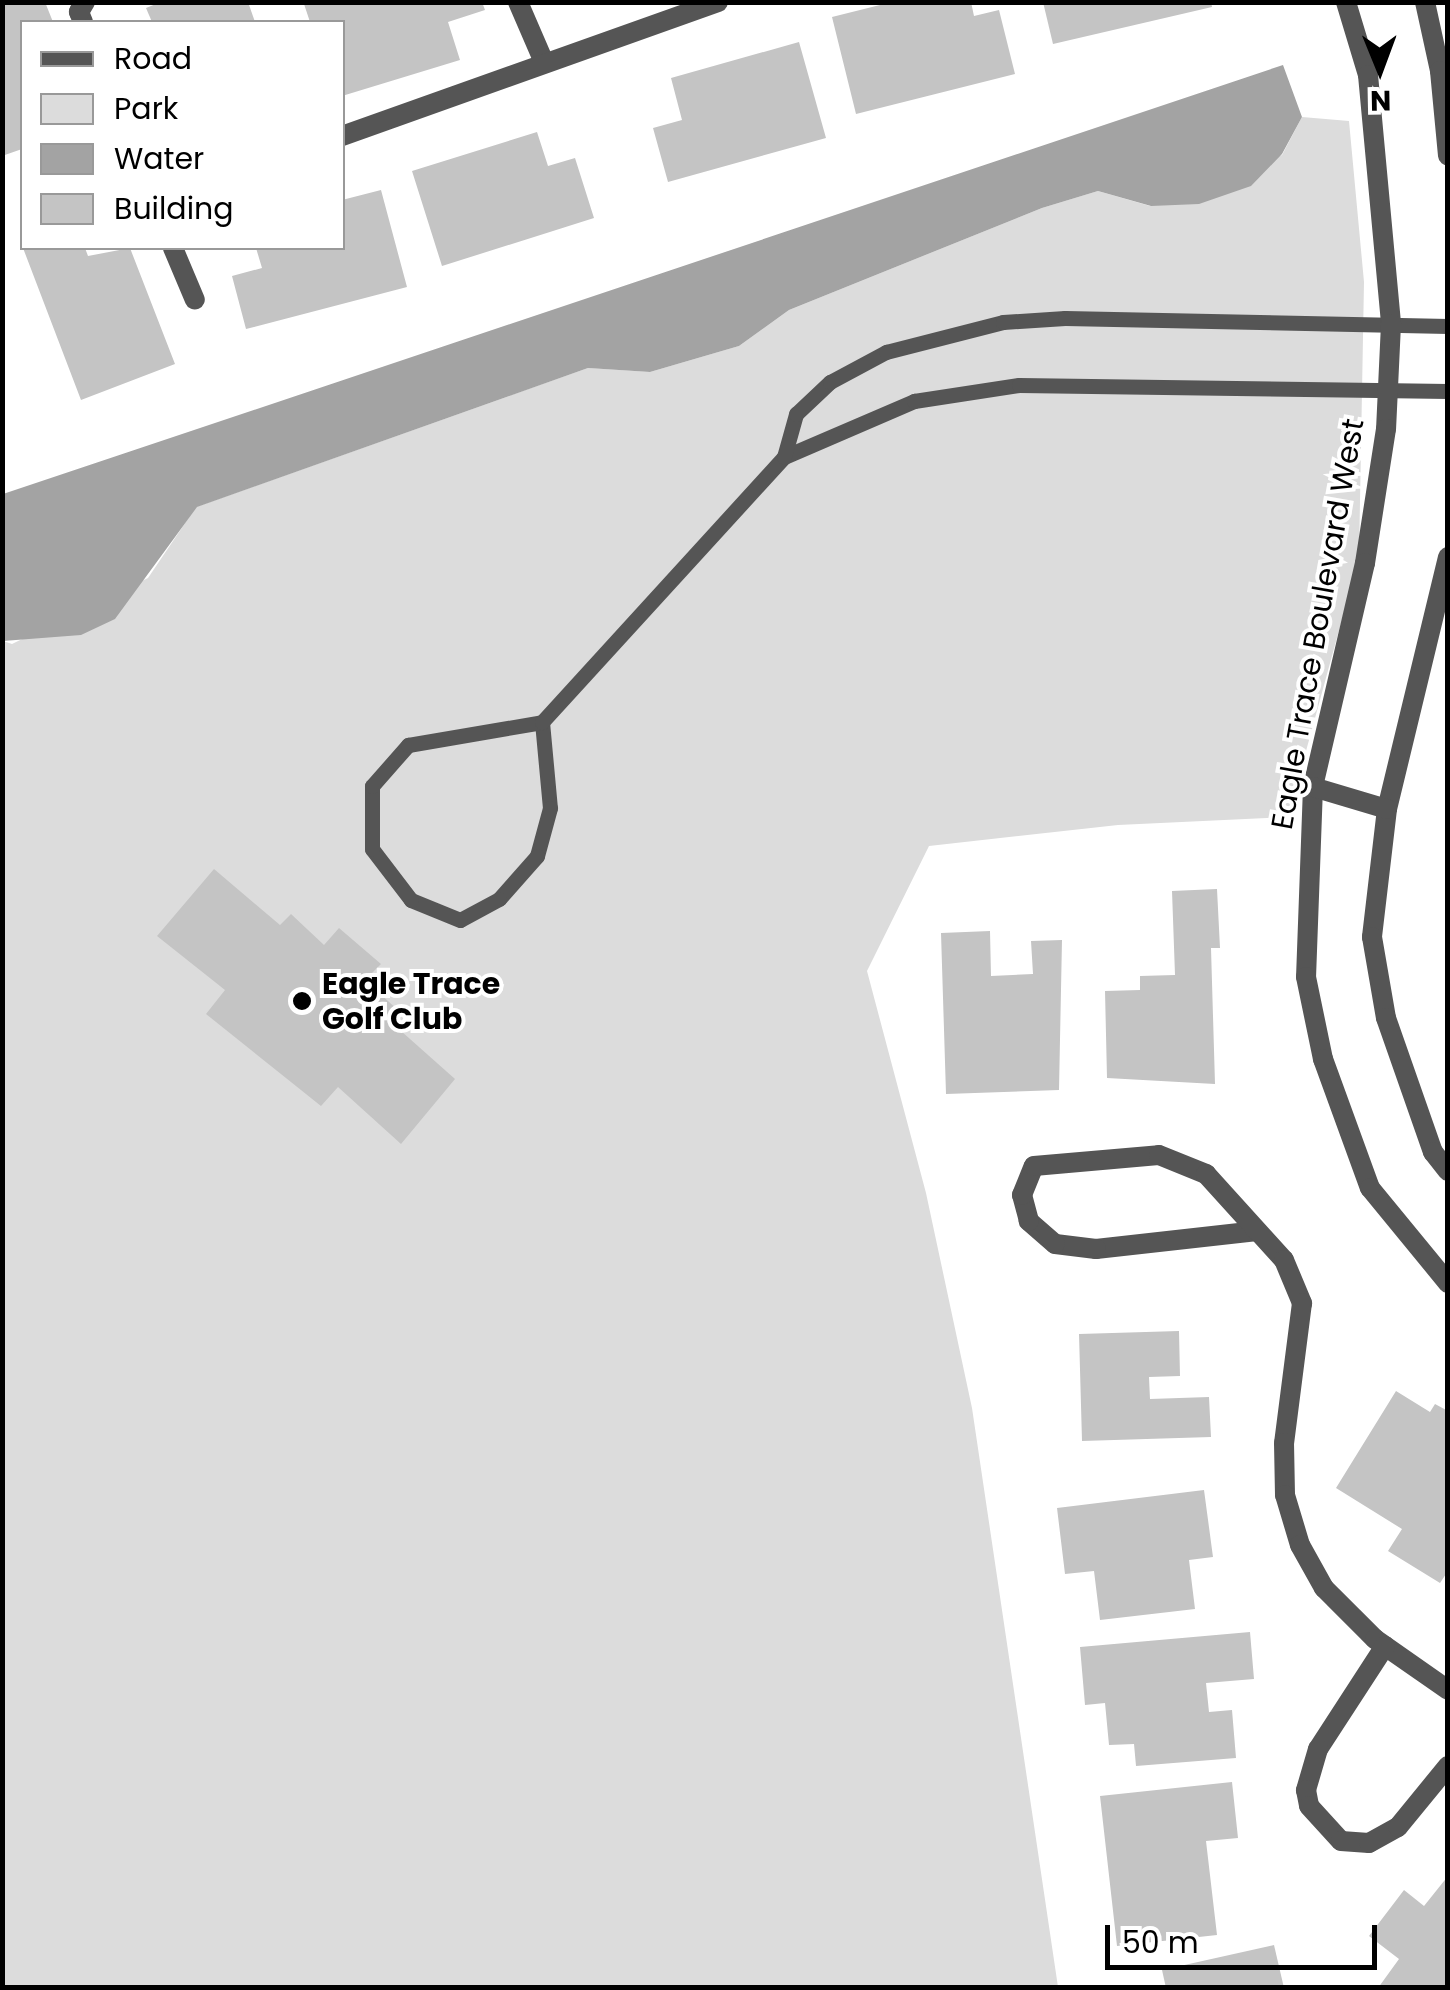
<!DOCTYPE html>
<html>
<head>
<meta charset="utf-8">
<style>
	body { margin:0 }
	#map { position:relative; width:1450px; height:1990px; overflow:hidden; background:#fff; font-family:Poppins,sans-serif }
	div>[style] { position:absolute }
	[style*='--x'] { left:calc(var(--x)*1px); top:calc(var(--y)*1px); width:calc(var(--w)*1px); rotate:calc(var(--a)*1deg) }
	.green>* { inset:0; background:#dcdcdc }
	.water>* { inset:0; background:#a3a3a3 }
	.building>* { inset:0; background:#c4c4c4 }
	.service>* { height:15px; margin:-7.5px; padding:0 7.5px; transform-origin:7.5px; border-radius:7.5px; background:#555 }
	.minor>* { height:20px; margin:-10px; padding:0 10px; transform-origin:10px; border-radius:10px; background:#555 }
	.dots>* { width:28px; height:28px; translate:-50% -50%; box-sizing:border-box; border:5px solid #fff; border-radius:50% }
	span { translate:-50% -50%; white-space:nowrap; text-align:center; line-height:1.15; -webkit-text-stroke:8px #fff; paint-order:stroke }
	.street-label { font-size:30px; color:#000 }
	.poi-label { font-size:30px; color:#000; font-weight:700 }
	.left { translate:0 -50%; text-align:left }
	.frame { position:absolute; inset:0; border:5px solid #000; pointer-events:none }
	.legend { position:absolute; left:20px; top:20px; width:325px; height:230px; box-sizing:border-box; background:#fff; border:2px solid #999; margin:0; padding:12px 18px; list-style:none; font-size:30px; color:#000 }
	.legend li { display:flex; align-items:center; gap:20px; height:50px }
	.legend b { width:50px; border:2px solid #999 }
	.north { position:absolute; left:1330px; top:20px; width:100px; height:100px; -webkit-text-stroke:8px #fff; paint-order:stroke; rotate:179deg; font-size:28px; font-weight:700; line-height:40px; text-align:center; color:#000 }
	.north::after { content:''; display:block; margin:auto; width:35px; height:45px; background:#000; clip-path:polygon(50% 0,100% 100%,50% 72%,0 100%) }
	.scale { position:absolute; left:1105px; top:1925px; width:272px; height:45px; box-sizing:border-box; border:5px solid #000; border-top:0; padding-left:12px; font-size:30px; line-height:35px; white-space:nowrap; color:#000; -webkit-text-stroke:8px #fff; paint-order:stroke }
</style>
</head>
<body>
<div id="map">
	<div class="green">
		<i style="clip-path:polygon(1302px 117px,1349px 121px,1364px 282px,1359px 557px,1288px 817px,1118px 825px,929px 846px,867px 971px,926px 1193px,972px 1408px,1058px 1987px,3px 1988px,3px 641px,12px 644px,148px 578px,196px 507px,588px 368px,650px 372px,739px 346px,789px 310px,1042px 208px,1098px 191px,1150px 206px,1282px 155px)"></i>
	</div>
	<div class="water">
		<i style="clip-path:polygon(1283px 65px,1302px 117px,1282px 154px,1251px 186px,1199px 204px,1151px 206px,1098px 191px,1042px 208px,789px 310px,739px 346px,650px 372px,588px 368px,197px 507px,115px 619px,81px 635px,3px 641px,3px 494px)"></i>
	</div>
	<div class="building">
		<i style="clip-path:polygon(2px 2px,45px 2px,53px 22px,22px 22px,22px 149px,2px 156px)"></i>
		<i style="clip-path:polygon(161px 2px,248px 2px,255px 22px,152px 22px,146px 8px)"></i>
		<i style="clip-path:polygon(482px 2px,485px 10px,448px 22px,460px 60px,342px 96px,342px 22px,310px 22px,304px 4px)"></i>
		<i style="clip-path:polygon(892px 2px,971px 2px,974px 16px,999px 10px,1015px 74px,856px 114px,832px 17px)"></i>
		<i style="clip-path:polygon(1043px 2px,1211px 2px,1212px 7px,1053px 44px)"></i>
		<i style="clip-path:polygon(799px 42px,826px 138px,668px 182px,653px 128px,682px 120px,671px 78px)"></i>
		<i style="clip-path:polygon(537px 132px,548px 166px,575px 158px,594px 218px,442px 266px,412px 171px)"></i>
		<i style="clip-path:polygon(381px 190px,407px 287px,246px 329px,232px 276px,262px 268px,256px 248px,342px 248px,342px 200px)"></i>
		<i style="clip-path:polygon(23px 248px,85px 248px,88px 256px,130px 248px,175px 364px,81px 400px)"></i>
		<i style="clip-path:polygon(214px 869px,280px 925px,291px 914px,324px 945px,339px 928px,381px 964px,365px 980px,400px 1012px,392px 1023px,455px 1079px,401px 1144px,338px 1087px,321px 1106px,206px 1014px,225px 990px,157px 936px)"></i>
		<i style="clip-path:polygon(1217px 889px,1220px 948px,1211px 948px,1215px 1084px,1107px 1078px,1105px 991px,1140px 990px,1140px 976px,1175px 975px,1172px 891px)"></i>
		<i style="clip-path:polygon(990px 931px,991px 976px,1033px 974px,1031px 941px,1062px 940px,1059px 1090px,946px 1094px,941px 933px)"></i>
		<i style="clip-path:polygon(1179px 1331px,1180px 1376px,1149px 1377px,1150px 1399px,1209px 1397px,1211px 1437px,1082px 1441px,1079px 1334px)"></i>
		<i style="clip-path:polygon(1396px 1391px,1430px 1412px,1435px 1404px,1448px 1411px,1448px 1571px,1440px 1583px,1388px 1551px,1402px 1529px,1336px 1488px)"></i>
		<i style="clip-path:polygon(1204px 1490px,1213px 1557px,1189px 1560px,1195px 1609px,1100px 1620px,1094px 1571px,1065px 1574px,1057px 1508px)"></i>
		<i style="clip-path:polygon(1250px 1632px,1254px 1679px,1206px 1683px,1209px 1712px,1232px 1710px,1236px 1758px,1136px 1766px,1134px 1744px,1109px 1745px,1105px 1703px,1085px 1705px,1080px 1647px)"></i>
		<i style="clip-path:polygon(1232px 1782px,1238px 1838px,1206px 1841px,1217px 1935px,1117px 1946px,1100px 1796px)"></i>
		<i style="clip-path:polygon(1448px 1876px,1448px 1988px,1378px 1988px,1399px 1959px,1369px 1936px,1404px 1890px,1424px 1906px)"></i>
		<i style="clip-path:polygon(1274px 1945px,1284px 1988px,1166px 1988px,1162px 1970px)"></i>
	</div>
	<div class="service">
		<i style="--x:784;--y:457;--w:142;--a:-23.3"></i>
		<i style="--x:914;--y:401;--w:106;--a:-8.7"></i>
		<i style="--x:1019;--y:385;--w:429;--a:0.8"></i>
		<i style="--x:542;--y:722;--w:86;--a:84.7"></i>
		<i style="--x:550;--y:808;--w:50;--a:105.2"></i>
		<i style="--x:537;--y:856;--w:57;--a:131.5"></i>
		<i style="--x:499;--y:899;--w:44;--a:151.7"></i>
		<i style="--x:460;--y:920;--w:53;--a:-157.8"></i>
		<i style="--x:411;--y:900;--w:64;--a:-127.4"></i>
		<i style="--x:372;--y:849;--w:63;--a:-90"></i>
		<i style="--x:372;--y:786;--w:55;--a:-48.7"></i>
		<i style="--x:408;--y:745;--w:136;--a:-9.7"></i>
		<i style="--x:542;--y:722;--w:359;--a:-47.6"></i>
		<i style="--x:784;--y:457;--w:45;--a:-74.4"></i>
		<i style="--x:796;--y:414;--w:47;--a:-43.3"></i>
		<i style="--x:830;--y:382;--w:64;--a:-28.2"></i>
		<i style="--x:886;--y:352;--w:121;--a:-14.4"></i>
		<i style="--x:1003;--y:322;--w:62;--a:-3.7"></i>
		<i style="--x:1065;--y:318;--w:383;--a:1.2"></i>
	</div>
	<div class="minor">
		<i style="--x:518;--y:2;--w:65;--a:66.6"></i>
		<i style="--x:1346;--y:2;--w:76;--a:73.2"></i>
		<i style="--x:1368;--y:75;--w:250;--a:84.7"></i>
		<i style="--x:1391;--y:324;--w:105;--a:92.7"></i>
		<i style="--x:1386;--y:429;--w:136;--a:98.9"></i>
		<i style="--x:1365;--y:563;--w:230;--a:103.1"></i>
		<i style="--x:1313;--y:787;--w:190;--a:92.1"></i>
		<i style="--x:1306;--y:977;--w:84;--a:78.3"></i>
		<i style="--x:1323;--y:1059;--w:137;--a:70"></i>
		<i style="--x:1370;--y:1188;--w:123;--a:50.6"></i>
		<i style="--x:1425;--y:2;--w:71;--a:77.7"></i>
		<i style="--x:1440;--y:71;--w:85;--a:84.6"></i>
		<i style="--x:83;--y:22;--w:11;--a:-112"></i>
		<i style="--x:79;--y:12;--w:12;--a:-59"></i>
		<i style="--x:342;--y:136;--w:399;--a:-19.6"></i>
		<i style="--x:173;--y:248;--w:56;--a:67.1"></i>
		<i style="--x:1448;--y:557;--w:259;--a:103.6"></i>
		<i style="--x:1387;--y:809;--w:129;--a:96.7"></i>
		<i style="--x:1372;--y:937;--w:82;--a:80.2"></i>
		<i style="--x:1386;--y:1018;--w:142;--a:70.7"></i>
		<i style="--x:1433;--y:1152;--w:24;--a:52"></i>
		<i style="--x:1313;--y:787;--w:77;--a:16.6"></i>
		<i style="--x:1257;--y:1231;--w:162;--a:173.6"></i>
		<i style="--x:1096;--y:1249;--w:41;--a:-173"></i>
		<i style="--x:1055;--y:1244;--w:35;--a:-139"></i>
		<i style="--x:1029;--y:1221;--w:27;--a:-105"></i>
		<i style="--x:1022;--y:1195;--w:31;--a:-68"></i>
		<i style="--x:1034;--y:1166;--w:125;--a:-5"></i>
		<i style="--x:1159;--y:1155;--w:51;--a:22"></i>
		<i style="--x:1206;--y:1174;--w:116;--a:47.8"></i>
		<i style="--x:1284;--y:1260;--w:47;--a:67.3"></i>
		<i style="--x:1302;--y:1303;--w:141;--a:97.3"></i>
		<i style="--x:1284;--y:1443;--w:52;--a:88.9"></i>
		<i style="--x:1285;--y:1495;--w:52;--a:73.3"></i>
		<i style="--x:1300;--y:1545;--w:49;--a:60.8"></i>
		<i style="--x:1324;--y:1588;--w:72;--a:45"></i>
		<i style="--x:1375;--y:1639;--w:89;--a:34.9"></i>
		<i style="--x:1385;--y:1646;--w:123;--a:123"></i>
		<i style="--x:1318;--y:1749;--w:43;--a:106.3"></i>
		<i style="--x:1306;--y:1790;--w:16;--a:79"></i>
		<i style="--x:1309;--y:1806;--w:47;--a:47.6"></i>
		<i style="--x:1341;--y:1841;--w:28;--a:4"></i>
		<i style="--x:1369;--y:1843;--w:33;--a:-29"></i>
		<i style="--x:1398;--y:1827;--w:79;--a:-50.7"></i>
	</div>
	<div class="dots">
		<i style="left:302px;top:1001px;background:#000"></i>
	</div>
	<div class="street-label">
		<span style="left:1318px;top:624px;rotate:-80deg">Eagle Trace Boulevard West</span>
	</div>
	<div class="poi-label">
		<span class="left" style="left:322px;top:1001px">Eagle Trace<br>Golf Club</span>
	</div>
	<div class="frame"></div>
	<ul class="legend">
	<li><b style="height:12px;background:#555"></b>Road</li>
	<li><b style="height:28px;background:#dcdcdc"></b>Park</li>
	<li><b style="height:28px;background:#a3a3a3"></b>Water</li>
	<li><b style="height:28px;background:#c4c4c4"></b>Building</li>
	</ul>
	<div class="north">N</div>
	<div class="scale">50 m</div>
</div>
</body>
</html>
